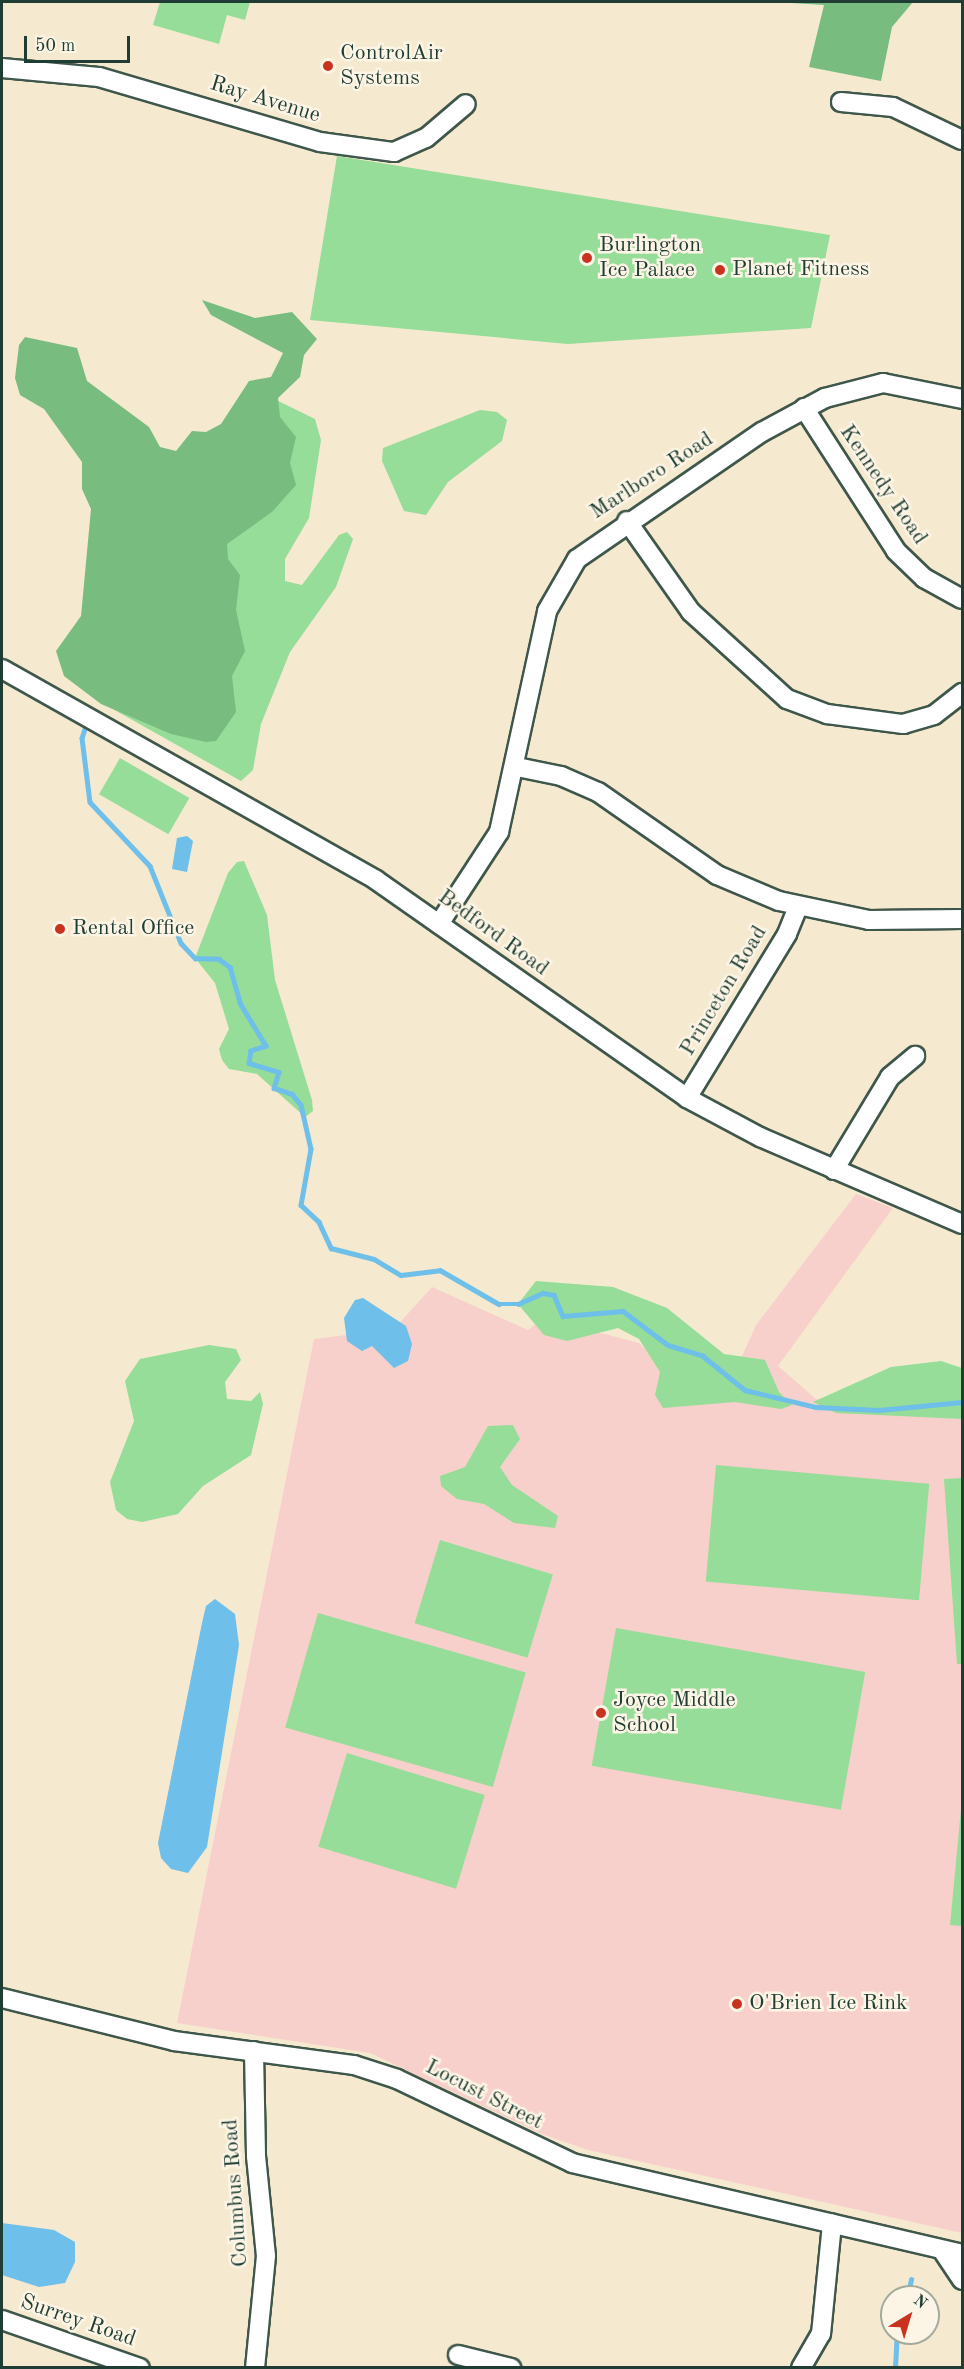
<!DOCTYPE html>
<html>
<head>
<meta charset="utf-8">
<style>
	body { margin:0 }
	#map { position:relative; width:964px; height:2369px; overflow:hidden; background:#f5e9cf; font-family:"Old Standard TT",serif }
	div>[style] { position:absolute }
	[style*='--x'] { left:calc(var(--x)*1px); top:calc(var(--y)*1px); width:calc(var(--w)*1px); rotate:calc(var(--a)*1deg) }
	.built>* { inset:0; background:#f7d0cb }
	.green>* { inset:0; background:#95dd98; transform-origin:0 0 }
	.forest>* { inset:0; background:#78bc80 }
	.water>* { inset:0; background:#6ebfea }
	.stream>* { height:4.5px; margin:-2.25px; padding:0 2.25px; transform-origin:2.25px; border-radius:2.25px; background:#6ebfea }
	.roads { filter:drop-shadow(2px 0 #3f574b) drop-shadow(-2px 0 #3f574b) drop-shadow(0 2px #3f574b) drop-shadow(0 -2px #3f574b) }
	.minor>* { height:18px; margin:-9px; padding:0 9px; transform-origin:9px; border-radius:9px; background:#fff }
	.dots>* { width:16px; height:16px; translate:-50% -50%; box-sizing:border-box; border:3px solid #fcf5e5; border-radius:50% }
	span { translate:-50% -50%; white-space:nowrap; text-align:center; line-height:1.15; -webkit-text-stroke:5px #fcf5e5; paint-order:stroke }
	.poi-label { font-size:22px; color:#1f3d34 }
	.left { translate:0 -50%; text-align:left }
	.street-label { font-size:22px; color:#1f3d34 }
	.frame { position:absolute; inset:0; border:3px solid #1f3d34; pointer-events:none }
	.north { position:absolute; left:880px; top:2285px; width:60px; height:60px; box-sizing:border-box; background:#fcf5e5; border:2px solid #a4ab9e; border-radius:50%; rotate:38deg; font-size:16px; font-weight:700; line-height:24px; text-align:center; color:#1f3d34 }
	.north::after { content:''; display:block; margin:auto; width:21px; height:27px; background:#c8321e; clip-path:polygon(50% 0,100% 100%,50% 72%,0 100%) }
	.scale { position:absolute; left:24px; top:36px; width:106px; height:27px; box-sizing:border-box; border:3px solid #1f3d34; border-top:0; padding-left:8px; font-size:18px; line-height:21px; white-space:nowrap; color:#1f3d34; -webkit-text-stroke:4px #fcf5e5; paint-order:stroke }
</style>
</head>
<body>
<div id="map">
	<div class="built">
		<i style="clip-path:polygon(856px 1194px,893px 1208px,778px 1366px,816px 1399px,962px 1396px,962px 2233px,588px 2150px,542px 2134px,370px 2053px,177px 2023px,314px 1339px,394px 1329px,432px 1287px,528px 1330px,537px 1323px,605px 1334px,639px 1343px,659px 1361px,731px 1381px,756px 1325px)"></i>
	</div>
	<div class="green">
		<i style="clip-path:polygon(160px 2px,250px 2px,245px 20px,227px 15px,219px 44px,153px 25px)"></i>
		<i style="clip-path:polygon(337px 156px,830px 235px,811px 328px,568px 344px,310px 320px)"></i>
		<i style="clip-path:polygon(266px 395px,315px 419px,321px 440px,309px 518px,285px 559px,285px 581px,302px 585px,339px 535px,347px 532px,353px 539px,336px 587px,290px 652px,261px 724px,253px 770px,241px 781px,111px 708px,212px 592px)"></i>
		<i style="clip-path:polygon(480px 410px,497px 412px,507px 420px,502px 441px,448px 482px,426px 515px,404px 511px,382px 461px,383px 448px)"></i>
		<i style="left:120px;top:758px;width:80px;height:42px;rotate:30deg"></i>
		<i style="clip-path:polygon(244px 861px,267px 915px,275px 980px,312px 1100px,313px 1111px,305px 1117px,257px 1074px,229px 1069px,222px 1060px,219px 1049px,229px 1029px,215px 983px,195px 958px,228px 873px,237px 862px)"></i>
		<i style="clip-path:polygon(536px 1281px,613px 1287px,667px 1308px,724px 1354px,765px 1360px,779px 1392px,792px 1405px,781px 1409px,735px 1402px,663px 1408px,655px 1395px,660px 1372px,639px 1339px,618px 1328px,567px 1341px,544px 1335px,518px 1304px)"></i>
		<i style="clip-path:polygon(209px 1345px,236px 1349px,241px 1360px,225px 1382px,227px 1399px,251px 1401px,260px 1392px,263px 1404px,251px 1455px,203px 1486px,178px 1514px,142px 1522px,127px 1519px,116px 1510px,110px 1482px,134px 1421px,125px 1381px,140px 1359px)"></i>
		<i style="clip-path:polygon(941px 1361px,962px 1368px,962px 1419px,836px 1413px,813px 1402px,891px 1367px)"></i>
		<i style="clip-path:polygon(513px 1425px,520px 1439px,500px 1467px,512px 1485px,558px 1516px,555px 1528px,514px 1523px,484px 1504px,457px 1499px,441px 1486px,440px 1476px,465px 1467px,488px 1426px)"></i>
		<i style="left:716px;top:1465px;width:214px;height:117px;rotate:5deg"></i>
		<i style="clip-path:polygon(962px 1478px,962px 1664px,957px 1664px,944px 1479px)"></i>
		<i style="left:440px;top:1540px;width:118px;height:87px;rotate:17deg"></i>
		<i style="left:318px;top:1613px;width:216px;height:119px;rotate:16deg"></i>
		<i style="left:616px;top:1628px;width:253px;height:140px;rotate:10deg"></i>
		<i style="left:347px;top:1753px;width:144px;height:98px;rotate:17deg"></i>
		<i style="clip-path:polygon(962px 1799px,962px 1926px,950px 1925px)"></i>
	</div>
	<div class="forest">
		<i style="clip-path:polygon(774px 2px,913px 2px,892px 27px,881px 81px,809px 67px,824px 5px)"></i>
		<i style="clip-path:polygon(202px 300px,255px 318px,292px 312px,317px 339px,304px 355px,300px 377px,278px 398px,280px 417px,296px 437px,290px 463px,296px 485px,272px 512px,227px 544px,228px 559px,240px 575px,236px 610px,245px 651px,232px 676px,236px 712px,216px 741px,206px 742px,171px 734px,101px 704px,64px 676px,56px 651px,81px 616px,91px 509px,82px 489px,82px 462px,44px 409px,20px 395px,15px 378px,19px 345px,25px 337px,77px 348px,87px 381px,149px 427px,160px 447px,176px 451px,192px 431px,206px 432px,221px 424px,249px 381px,271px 377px,283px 353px,211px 315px)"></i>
	</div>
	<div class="water">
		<i style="clip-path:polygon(187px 836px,193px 841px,187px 872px,172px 869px,177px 838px)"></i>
		<i style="clip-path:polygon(363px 1298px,406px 1326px,412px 1344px,408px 1361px,394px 1368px,372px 1346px,362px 1351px,347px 1341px,344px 1318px,355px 1300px)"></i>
		<i style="clip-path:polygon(215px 1599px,235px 1614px,239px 1645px,207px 1847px,188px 1873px,171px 1869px,161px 1858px,158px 1843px,202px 1623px,206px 1606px)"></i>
		<i style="clip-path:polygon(2px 2223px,54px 2230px,75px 2242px,75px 2262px,65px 2283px,39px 2287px,2px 2275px)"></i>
	</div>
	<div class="stream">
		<i style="--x:85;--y:729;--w:9;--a:108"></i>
		<i style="--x:82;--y:738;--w:64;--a:82.9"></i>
		<i style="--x:90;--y:802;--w:88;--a:46.8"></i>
		<i style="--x:150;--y:866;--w:83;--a:68.1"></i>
		<i style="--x:181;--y:943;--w:21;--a:47"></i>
		<i style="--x:195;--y:958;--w:24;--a:2"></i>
		<i style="--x:219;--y:959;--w:14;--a:36"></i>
		<i style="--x:230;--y:967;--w:37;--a:74"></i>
		<i style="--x:240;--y:1003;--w:50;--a:58.8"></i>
		<i style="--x:266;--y:1046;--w:16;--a:162"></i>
		<i style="--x:251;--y:1051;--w:12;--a:99"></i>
		<i style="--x:249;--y:1063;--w:31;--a:17"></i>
		<i style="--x:279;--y:1072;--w:17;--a:107"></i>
		<i style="--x:274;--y:1088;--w:19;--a:18"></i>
		<i style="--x:292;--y:1094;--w:14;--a:51"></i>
		<i style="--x:301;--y:1105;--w:45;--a:77.2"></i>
		<i style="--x:311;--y:1149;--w:57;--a:100.1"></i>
		<i style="--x:301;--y:1205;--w:25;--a:43"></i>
		<i style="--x:319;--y:1222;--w:29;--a:65"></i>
		<i style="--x:331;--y:1248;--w:44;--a:14.3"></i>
		<i style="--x:374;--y:1259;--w:31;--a:31"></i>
		<i style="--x:401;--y:1275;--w:39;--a:-7"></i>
		<i style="--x:440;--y:1270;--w:68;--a:30"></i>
		<i style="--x:499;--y:1304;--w:19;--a:0"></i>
		<i style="--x:518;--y:1304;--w:27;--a:-24"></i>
		<i style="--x:543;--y:1293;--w:11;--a:10"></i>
		<i style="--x:554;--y:1295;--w:23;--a:67"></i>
		<i style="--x:563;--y:1316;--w:60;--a:-4.8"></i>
		<i style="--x:623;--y:1311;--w:56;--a:37.1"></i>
		<i style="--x:668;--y:1345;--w:37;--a:17"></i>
		<i style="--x:703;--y:1356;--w:54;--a:39"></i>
		<i style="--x:745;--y:1390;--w:73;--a:13.5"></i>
		<i style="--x:816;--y:1407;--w:63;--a:2.7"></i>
		<i style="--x:879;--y:1410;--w:83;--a:-5.5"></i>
		<i style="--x:907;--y:2297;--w:18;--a:-77"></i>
		<i style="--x:895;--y:2368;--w:35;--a:-87"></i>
	</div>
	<div class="roads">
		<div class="minor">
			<i style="--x:2;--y:68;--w:97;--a:5.3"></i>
			<i style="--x:99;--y:77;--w:230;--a:16.4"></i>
			<i style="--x:320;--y:142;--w:75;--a:7.7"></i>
			<i style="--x:394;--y:152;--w:35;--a:-24"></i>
			<i style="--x:426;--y:138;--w:52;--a:-40.4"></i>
			<i style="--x:841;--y:102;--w:52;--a:5.5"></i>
			<i style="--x:893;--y:107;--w:76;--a:25.6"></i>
			<i style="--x:804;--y:408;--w:170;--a:57.2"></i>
			<i style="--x:896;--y:551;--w:39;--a:44"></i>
			<i style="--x:924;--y:578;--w:43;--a:28.9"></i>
			<i style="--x:627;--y:521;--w:111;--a:54.9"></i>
			<i style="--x:691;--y:612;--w:130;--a:42.2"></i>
			<i style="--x:787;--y:699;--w:43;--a:20.6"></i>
			<i style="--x:827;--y:714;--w:77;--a:7.5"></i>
			<i style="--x:903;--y:724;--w:32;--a:-16"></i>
			<i style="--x:934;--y:715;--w:36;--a:-38"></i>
			<i style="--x:2;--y:669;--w:429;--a:29.4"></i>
			<i style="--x:376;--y:880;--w:380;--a:35"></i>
			<i style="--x:687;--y:1098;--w:83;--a:28.1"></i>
			<i style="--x:760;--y:1137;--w:220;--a:23.3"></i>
			<i style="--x:517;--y:767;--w:45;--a:11.6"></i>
			<i style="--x:561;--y:776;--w:40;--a:23.4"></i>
			<i style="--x:598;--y:792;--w:145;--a:34.9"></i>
			<i style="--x:717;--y:875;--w:67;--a:22.8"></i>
			<i style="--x:779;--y:901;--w:92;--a:11.9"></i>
			<i style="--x:869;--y:920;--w:93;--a:-0.6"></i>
			<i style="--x:439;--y:924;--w:110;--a:-56.9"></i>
			<i style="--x:499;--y:832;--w:226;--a:-77.7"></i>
			<i style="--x:547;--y:611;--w:60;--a:-60"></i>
			<i style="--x:577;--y:559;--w:224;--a:-34.5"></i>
			<i style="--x:762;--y:432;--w:72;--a:-28.4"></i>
			<i style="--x:825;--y:398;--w:60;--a:-14.5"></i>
			<i style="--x:883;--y:383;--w:81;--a:11.4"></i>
			<i style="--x:687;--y:1098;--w:192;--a:-58.6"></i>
			<i style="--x:787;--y:934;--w:29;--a:-68"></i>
			<i style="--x:834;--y:1170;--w:109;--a:-58.9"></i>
			<i style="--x:890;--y:1077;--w:33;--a:-40"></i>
			<i style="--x:2;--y:1998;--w:177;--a:14"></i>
			<i style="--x:174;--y:2041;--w:182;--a:7.6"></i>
			<i style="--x:354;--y:2065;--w:45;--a:18"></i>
			<i style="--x:397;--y:2079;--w:194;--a:25.6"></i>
			<i style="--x:572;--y:2163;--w:400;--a:13.1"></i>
			<i style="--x:254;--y:2051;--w:105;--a:88.9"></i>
			<i style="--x:256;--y:2156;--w:100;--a:84.3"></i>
			<i style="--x:266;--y:2256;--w:113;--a:95.6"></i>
			<i style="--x:942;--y:2250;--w:36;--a:56"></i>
			<i style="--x:2;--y:2320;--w:146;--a:19.2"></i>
			<i style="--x:458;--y:2355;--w:55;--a:13.8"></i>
			<i style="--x:801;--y:2368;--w:39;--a:-60"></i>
			<i style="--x:821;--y:2334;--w:111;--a:-84.3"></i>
		</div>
	</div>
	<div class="dots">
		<i style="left:328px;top:66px;background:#c8321e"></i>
		<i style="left:587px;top:258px;background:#c8321e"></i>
		<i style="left:720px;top:270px;background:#c8321e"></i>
		<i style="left:60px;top:929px;background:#c8321e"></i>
		<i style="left:601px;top:1713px;background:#c8321e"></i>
		<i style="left:737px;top:2004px;background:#c8321e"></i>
	</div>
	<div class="poi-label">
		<span class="left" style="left:340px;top:66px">ControlAir<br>Systems</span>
		<span class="left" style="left:599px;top:258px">Burlington<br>Ice Palace</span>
		<span class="left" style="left:732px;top:270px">Planet Fitness</span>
		<span class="left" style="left:72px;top:929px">Rental Office</span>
		<span class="left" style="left:613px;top:1713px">Joyce Middle<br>School</span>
		<span class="left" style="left:749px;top:2004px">O'Brien Ice Rink</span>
	</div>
	<div class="street-label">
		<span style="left:265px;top:100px;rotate:17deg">Ray Avenue</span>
		<span style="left:652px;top:476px;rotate:-33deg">Marlboro Road</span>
		<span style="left:883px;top:485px;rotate:56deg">Kennedy Road</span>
		<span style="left:493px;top:933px;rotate:36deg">Bedford Road</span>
		<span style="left:724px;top:991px;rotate:-59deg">Princeton Road</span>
		<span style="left:484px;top:2095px;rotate:27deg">Locust Street</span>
		<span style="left:236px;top:2193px;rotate:-94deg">Columbus Road</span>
		<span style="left:78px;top:2321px;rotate:19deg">Surrey Road</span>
	</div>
	<div class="frame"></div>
	<div class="north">N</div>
	<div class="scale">50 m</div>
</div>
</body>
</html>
